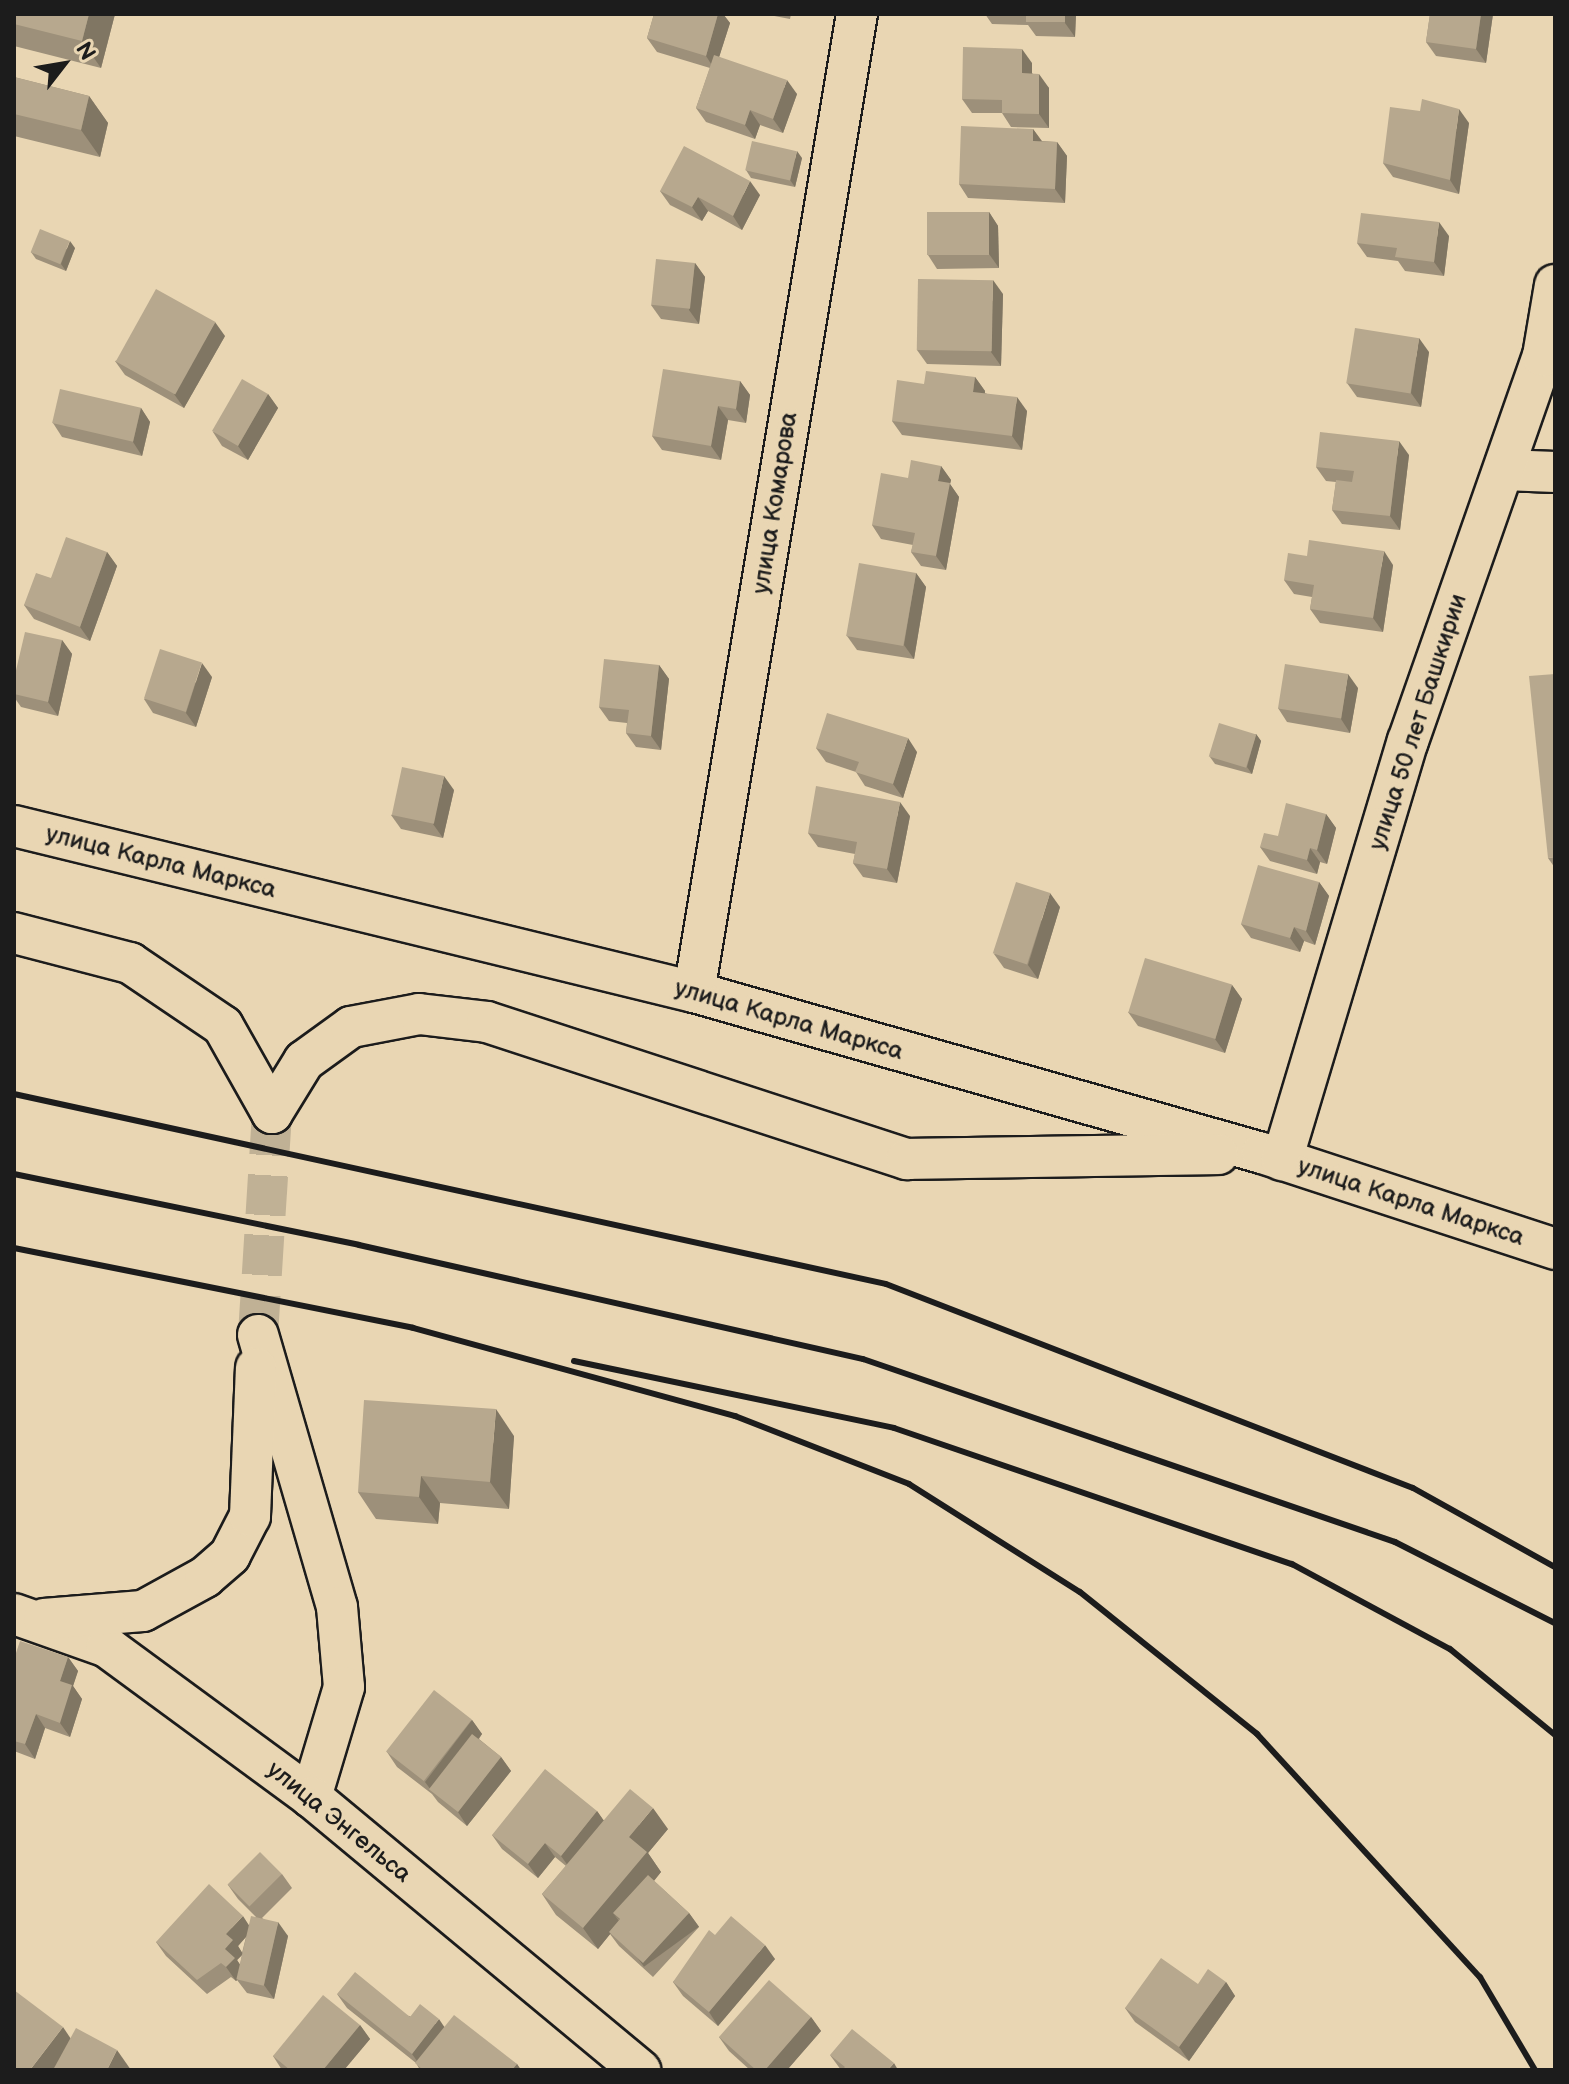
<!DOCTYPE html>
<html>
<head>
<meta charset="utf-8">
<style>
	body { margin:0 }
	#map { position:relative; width:1569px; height:2084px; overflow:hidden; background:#e9d6b3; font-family:"Balsamiq Sans",sans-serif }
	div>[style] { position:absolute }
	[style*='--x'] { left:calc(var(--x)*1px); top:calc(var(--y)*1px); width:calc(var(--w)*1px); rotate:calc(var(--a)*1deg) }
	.minor-tunnel>* { height:40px; margin-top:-20px; transform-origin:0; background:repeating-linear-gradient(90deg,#c0b195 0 40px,transparent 0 60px) }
	.roads { filter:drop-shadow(2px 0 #1c1c1c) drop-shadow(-2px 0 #1c1c1c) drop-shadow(0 2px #1c1c1c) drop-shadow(0 -2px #1c1c1c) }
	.minor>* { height:40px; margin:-20px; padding:0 20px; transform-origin:20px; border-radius:20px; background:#e9d6b3 }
	.rail>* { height:6px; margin:-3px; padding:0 3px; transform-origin:3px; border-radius:3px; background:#1c1c1c }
	.wall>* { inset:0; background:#9d907a }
	.shaded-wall>* { inset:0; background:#807663; transform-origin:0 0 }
	.building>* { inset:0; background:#b7a88e; transform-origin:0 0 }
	span { translate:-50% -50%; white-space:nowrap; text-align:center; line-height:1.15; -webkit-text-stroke:8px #e9d6b3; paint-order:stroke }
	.street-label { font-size:24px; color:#1c1c1c }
	.frame { position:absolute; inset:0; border:16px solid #1c1c1c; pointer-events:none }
	.north { position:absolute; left:24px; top:24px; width:80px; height:80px; -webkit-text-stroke:6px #e9d6b3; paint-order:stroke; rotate:59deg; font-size:22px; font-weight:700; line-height:32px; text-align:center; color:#1c1c1c }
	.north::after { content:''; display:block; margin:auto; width:28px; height:36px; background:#1c1c1c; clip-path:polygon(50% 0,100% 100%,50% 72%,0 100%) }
</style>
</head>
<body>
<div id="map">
	<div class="minor-tunnel">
		<i style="--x:258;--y:1335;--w:222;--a:-86.4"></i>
	</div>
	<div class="roads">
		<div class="minor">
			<i style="--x:1504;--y:470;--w:51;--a:2.2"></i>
			<i style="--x:14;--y:826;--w:700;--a:13.72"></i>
			<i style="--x:694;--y:992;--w:590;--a:15.83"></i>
			<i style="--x:1262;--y:1153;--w:308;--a:18.1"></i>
			<i style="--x:14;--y:933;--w:120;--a:14.5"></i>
			<i style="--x:130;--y:963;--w:112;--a:34.1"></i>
			<i style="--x:223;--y:1026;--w:100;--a:60.6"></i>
			<i style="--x:272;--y:1113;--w:61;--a:-58.4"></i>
			<i style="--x:304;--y:1061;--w:58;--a:-35.9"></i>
			<i style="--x:351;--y:1027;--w:69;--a:-10.8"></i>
			<i style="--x:419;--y:1014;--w:68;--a:6.7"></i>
			<i style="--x:487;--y:1022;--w:442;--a:18.1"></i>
			<i style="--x:907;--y:1159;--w:311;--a:-0.9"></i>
			<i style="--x:694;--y:992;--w:991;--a:-80.54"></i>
			<i style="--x:1282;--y:1160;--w:438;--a:-73.3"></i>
			<i style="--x:1408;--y:741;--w:408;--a:-70.7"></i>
			<i style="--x:1543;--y:356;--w:72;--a:-80.4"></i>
			<i style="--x:258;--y:1335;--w:283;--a:73.8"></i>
			<i style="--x:337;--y:1607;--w:80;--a:85"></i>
			<i style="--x:344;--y:1687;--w:115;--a:106.7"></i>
			<i style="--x:14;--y:1614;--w:99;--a:19.5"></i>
			<i style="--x:107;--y:1647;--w:253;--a:36.3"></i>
			<i style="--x:311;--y:1797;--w:428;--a:39.7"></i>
			<i style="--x:44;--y:1619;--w:99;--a:-4.6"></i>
			<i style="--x:143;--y:1611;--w:71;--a:-28.7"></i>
			<i style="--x:205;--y:1577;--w:33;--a:-41"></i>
			<i style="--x:230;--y:1555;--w:44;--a:-62.9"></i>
			<i style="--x:250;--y:1516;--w:148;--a:-87.7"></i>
		</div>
	</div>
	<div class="rail">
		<i style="--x:14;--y:1094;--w:892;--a:12.29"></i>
		<i style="--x:886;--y:1284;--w:565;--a:21.16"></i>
		<i style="--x:1413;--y:1488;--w:162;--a:29.1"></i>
		<i style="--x:14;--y:1174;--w:352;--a:11.6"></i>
		<i style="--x:359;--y:1245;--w:517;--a:12.75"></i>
		<i style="--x:863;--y:1359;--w:563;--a:18.98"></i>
		<i style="--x:1395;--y:1542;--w:179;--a:26.9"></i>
		<i style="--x:14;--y:1248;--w:407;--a:11.3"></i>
		<i style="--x:413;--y:1328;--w:334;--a:15.3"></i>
		<i style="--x:735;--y:1416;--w:187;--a:21.3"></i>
		<i style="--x:909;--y:1484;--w:202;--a:32.3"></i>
		<i style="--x:1080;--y:1592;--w:227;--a:38.7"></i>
		<i style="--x:1257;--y:1734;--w:330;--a:47.5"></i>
		<i style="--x:1480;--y:1977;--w:108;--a:59.4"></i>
		<i style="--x:574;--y:1361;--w:327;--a:11.8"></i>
		<i style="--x:894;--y:1428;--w:421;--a:18.9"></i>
		<i style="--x:1292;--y:1564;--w:179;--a:28.3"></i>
		<i style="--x:1450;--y:1649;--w:136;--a:39.3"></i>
	</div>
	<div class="wall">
		<i style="clip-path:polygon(14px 14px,115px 14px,101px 68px,14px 46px)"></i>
		<i style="clip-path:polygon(654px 14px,723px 14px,730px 23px,719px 57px,797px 94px,783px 133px,760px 125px,755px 139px,706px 122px,696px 108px,710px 68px,657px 52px,647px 38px)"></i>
		<i style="clip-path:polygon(764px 14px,791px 14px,790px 19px)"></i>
		<i style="clip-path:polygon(985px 14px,1076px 14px,1075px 37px,1036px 36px,1028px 25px,992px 24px)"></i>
		<i style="clip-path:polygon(1430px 14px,1493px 14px,1486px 63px,1436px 56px,1426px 42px)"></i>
		<i style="clip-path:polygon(1032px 63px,1032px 73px,1049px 88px,1049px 128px,1011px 127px,1002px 113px,972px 113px,962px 99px)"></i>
		<i style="clip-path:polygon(14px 77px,89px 96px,108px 123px,100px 157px,14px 136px)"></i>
		<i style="clip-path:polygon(1469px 123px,1459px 194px,1393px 177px,1383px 163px)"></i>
		<i style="clip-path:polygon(1033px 129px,1042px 141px,1057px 142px,1067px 156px,1065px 203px,968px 198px,959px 184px)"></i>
		<i style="clip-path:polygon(802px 158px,795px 187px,751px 178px,746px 170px)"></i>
		<i style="clip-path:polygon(660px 191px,760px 195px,742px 230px,708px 211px,702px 221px,670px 205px)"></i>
		<i style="clip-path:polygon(989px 212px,998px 226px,999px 268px,937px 269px,928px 255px)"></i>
		<i style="clip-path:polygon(1449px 236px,1444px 276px,1405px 271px,1398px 261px,1367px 257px,1357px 243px)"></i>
		<i style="clip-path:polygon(75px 248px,66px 271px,36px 259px,31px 252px)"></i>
		<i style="clip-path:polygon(695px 263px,705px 277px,699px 324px,661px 319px,651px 305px)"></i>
		<i style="clip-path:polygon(1003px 294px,1001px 366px,927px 364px,917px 350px)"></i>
		<i style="clip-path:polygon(225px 336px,184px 408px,125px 375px,115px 361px)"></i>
		<i style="clip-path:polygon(1429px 352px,1421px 407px,1357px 397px,1347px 383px)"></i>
		<i style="clip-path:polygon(975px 377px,985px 391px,985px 393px,1027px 411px,1022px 450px,902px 435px,892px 421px,924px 384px)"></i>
		<i style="clip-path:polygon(740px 381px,750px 395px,746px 423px,728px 420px,721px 460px,662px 450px,652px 436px)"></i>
		<i style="clip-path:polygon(268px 394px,278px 408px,248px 460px,222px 446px,213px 432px)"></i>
		<i style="clip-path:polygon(141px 408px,150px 422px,142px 456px,62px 437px,53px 423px)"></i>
		<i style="clip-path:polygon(1409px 455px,1400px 530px,1342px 524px,1332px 510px,1336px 482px,1326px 481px,1316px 467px)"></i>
		<i style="clip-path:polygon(941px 466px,951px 480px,950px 484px,959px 497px,946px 570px,921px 566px,911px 552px,913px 545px,881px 539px,872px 525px,908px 478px)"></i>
		<i style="clip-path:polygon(107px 552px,117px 566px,90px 641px,34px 619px,24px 605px,51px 578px)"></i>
		<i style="clip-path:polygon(1393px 565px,1383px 632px,1320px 623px,1310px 609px,1312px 597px,1294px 594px,1284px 580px)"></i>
		<i style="clip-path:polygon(916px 573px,926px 587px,914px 659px,857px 650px,847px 636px)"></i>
		<i style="clip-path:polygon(62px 640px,72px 654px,58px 716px,21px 707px,14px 697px,14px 679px)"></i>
		<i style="clip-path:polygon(659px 665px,669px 679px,661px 750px,636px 747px,626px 733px,627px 723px,609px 721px,599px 707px)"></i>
		<i style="clip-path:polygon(212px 677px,196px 727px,153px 713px,144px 699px)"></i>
		<i style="clip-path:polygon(1358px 688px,1350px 733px,1287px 722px,1278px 708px)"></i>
		<i style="clip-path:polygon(1256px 734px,1261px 741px,1252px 774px,1215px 764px,1210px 757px)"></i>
		<i style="clip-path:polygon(816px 748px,917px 752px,903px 798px,865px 786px,856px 772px,826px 762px)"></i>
		<i style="clip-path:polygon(454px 790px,443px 838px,401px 829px,391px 815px)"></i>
		<i style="clip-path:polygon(1326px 814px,1336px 828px,1327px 864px,1320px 862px,1317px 874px,1270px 861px,1260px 847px,1278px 836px)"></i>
		<i style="clip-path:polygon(910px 816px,897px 883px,863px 877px,853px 863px,855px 854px,818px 847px,808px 833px)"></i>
		<i style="clip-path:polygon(1555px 857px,1555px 868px,1548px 858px)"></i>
		<i style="clip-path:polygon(1319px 882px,1329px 896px,1315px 945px,1304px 941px,1300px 952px,1251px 938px,1241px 924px)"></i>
		<i style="clip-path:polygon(1060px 907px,1038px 979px,1004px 968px,994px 954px)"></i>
		<i style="clip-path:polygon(1232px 985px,1242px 999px,1225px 1053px,1138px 1026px,1128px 1012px)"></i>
		<i style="clip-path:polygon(514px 1436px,509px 1509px,440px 1503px,438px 1524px,376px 1519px,358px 1492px)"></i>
		<i style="clip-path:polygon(68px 1657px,78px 1671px,73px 1686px,82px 1699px,70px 1737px,45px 1728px,35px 1759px,14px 1751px,14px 1659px)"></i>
		<i style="clip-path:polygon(472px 1720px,482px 1734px,479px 1739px,501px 1757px,511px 1771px,467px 1826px,438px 1802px,432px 1794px,397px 1767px,387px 1752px)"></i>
		<i style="clip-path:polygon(597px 1811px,603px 1820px,668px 1829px,648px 1853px,661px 1872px,654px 1881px,689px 1913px,699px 1927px,653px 1977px,619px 1946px,610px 1934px,598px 1949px,556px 1915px,542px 1894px,566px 1866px,555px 1857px,538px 1878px,502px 1849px,492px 1835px)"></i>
		<i style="clip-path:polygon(evenodd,282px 1874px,292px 1888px,262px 1918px,288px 1936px,274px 1999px,247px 1993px,237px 1980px,236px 1981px,231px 1977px,207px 1994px,166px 1956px,156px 1942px,249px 1925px,256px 1917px,238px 1899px,228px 1885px,282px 1874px,246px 1937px,242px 1953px,238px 1946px,246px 1937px,282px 1874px,242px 1955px,240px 1965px,237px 1960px,242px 1955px)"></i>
		<i style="clip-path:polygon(715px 1935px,775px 1959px,718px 2026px,683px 1996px,673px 1982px)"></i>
		<i style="clip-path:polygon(1226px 1982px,1235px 1996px,1189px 2061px,1135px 2022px,1125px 2008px,1198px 1984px)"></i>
		<i style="clip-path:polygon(337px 1994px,445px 2027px,517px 2064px,521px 2070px,420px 2070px,416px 2063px,347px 2008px)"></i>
		<i style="clip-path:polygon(811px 2017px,821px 2031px,787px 2070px,750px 2070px,729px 2051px,719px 2037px)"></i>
		<i style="clip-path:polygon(360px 2025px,370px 2039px,344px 2070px,282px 2070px,273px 2056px)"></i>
		<i style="clip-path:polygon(830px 2055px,898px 2070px,841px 2070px)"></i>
	</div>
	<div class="shaded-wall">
		<i style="clip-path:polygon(89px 14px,115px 14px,101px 68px,82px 41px)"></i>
		<i style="clip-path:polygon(718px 14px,723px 14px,730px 23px,715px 70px,706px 56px)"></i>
		<i style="clip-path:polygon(1065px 14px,1076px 14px,1075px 37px,1065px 23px)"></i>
		<i style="clip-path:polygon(1481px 14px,1493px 14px,1486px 63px,1476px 49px)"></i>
		<i style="clip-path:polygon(1022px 49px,1032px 63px,1032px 87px,1022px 73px)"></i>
		<i style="clip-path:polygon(1039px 74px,1049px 88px,1049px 128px,1039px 114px)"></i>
		<i style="clip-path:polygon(787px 80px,797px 94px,783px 133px,773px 119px)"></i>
		<i style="clip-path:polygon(89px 96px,108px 123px,100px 157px,81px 130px)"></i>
		<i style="clip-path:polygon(1459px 109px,1469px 123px,1459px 194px,1450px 180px)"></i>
		<i style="clip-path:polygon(750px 110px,760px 125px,755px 139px,745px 125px)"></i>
		<i style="clip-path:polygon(1033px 129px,1043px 143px,1033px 141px)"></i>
		<i style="clip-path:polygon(1057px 142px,1067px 156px,1065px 203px,1055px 189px)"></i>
		<i style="clip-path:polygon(797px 151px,802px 158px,795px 187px,790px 180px)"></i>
		<i style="clip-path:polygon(750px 181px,760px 195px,742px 230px,733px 216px)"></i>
		<i style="clip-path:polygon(698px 197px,708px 211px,702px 221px,692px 207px)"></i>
		<i style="clip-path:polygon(989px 212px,998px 226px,999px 268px,989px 254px)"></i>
		<i style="clip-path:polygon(1439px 222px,1449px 236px,1444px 276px,1434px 262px)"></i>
		<i style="clip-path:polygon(70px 241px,75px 248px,66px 271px,61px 264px)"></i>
		<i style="clip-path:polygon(695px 263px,705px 277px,699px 324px,689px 310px)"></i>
		<i style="clip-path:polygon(993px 280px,1003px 294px,1001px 366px,991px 352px)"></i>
		<i style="clip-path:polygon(215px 322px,225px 336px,184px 408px,174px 394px)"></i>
		<i style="clip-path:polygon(1419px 338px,1429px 352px,1421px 407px,1411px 393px)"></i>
		<i style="clip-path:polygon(975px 377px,985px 391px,983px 406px,973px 392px)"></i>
		<i style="clip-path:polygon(740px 381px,750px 395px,746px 423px,736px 409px)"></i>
		<i style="clip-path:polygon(268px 394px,278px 408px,248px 460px,238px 446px)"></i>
		<i style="clip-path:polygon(1017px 397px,1027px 411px,1022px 450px,1012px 436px)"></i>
		<i style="clip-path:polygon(718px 406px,728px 420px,721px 460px,711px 446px)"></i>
		<i style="clip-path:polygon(141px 408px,150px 422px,142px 456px,133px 442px)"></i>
		<i style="clip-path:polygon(1399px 441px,1409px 455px,1400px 530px,1390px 516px)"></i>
		<i style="clip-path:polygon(941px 466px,951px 480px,950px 484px,959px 497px,946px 570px,936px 556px,938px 481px)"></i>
		<i style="clip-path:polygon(1384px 551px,1393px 565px,1383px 632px,1373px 618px)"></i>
		<i style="clip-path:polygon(107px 552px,117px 566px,90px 641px,80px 627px)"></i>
		<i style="clip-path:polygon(916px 573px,926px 587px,914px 659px,904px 645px)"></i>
		<i style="clip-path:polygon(62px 640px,72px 654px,58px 716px,48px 702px)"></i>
		<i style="clip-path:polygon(202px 663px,212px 677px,196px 727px,186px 713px)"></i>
		<i style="clip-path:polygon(659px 665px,669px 679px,661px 750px,651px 736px)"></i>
		<i style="clip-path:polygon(1348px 674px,1358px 688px,1350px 733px,1341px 719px)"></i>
		<i style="clip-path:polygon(1256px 734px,1261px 741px,1252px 774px,1247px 767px)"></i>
		<i style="clip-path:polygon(908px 738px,917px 752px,903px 798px,893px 784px)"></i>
		<i style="clip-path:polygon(444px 776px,454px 790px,443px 838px,433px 824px)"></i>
		<i style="clip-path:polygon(900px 802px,910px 816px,897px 883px,887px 869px)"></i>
		<i style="clip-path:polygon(1326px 814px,1336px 828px,1327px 864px,1317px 850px)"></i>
		<i style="clip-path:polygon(1310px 848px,1320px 862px,1317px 874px,1307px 860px)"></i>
		<i style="clip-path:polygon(1319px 882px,1329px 896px,1315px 945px,1306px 931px)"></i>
		<i style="clip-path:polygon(1050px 893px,1060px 907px,1038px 979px,1028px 965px)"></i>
		<i style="clip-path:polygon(1294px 927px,1304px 941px,1300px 952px,1290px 938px)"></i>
		<i style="clip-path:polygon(1232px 985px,1242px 999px,1225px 1053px,1215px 1039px)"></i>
		<i style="clip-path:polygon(496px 1409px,514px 1436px,509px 1509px,490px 1482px)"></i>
		<i style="clip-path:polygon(421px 1476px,440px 1503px,438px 1524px,419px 1497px)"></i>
		<i style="clip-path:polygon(68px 1657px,78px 1671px,73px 1686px,82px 1699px,70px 1737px,60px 1723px,60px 1681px)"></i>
		<i style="clip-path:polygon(36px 1714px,45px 1728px,35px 1759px,25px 1744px)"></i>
		<i style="clip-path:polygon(472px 1720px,482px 1734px,436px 1794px,431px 1790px,425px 1782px)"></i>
		<i style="clip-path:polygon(501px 1757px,511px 1771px,467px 1826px,458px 1812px)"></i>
		<i style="clip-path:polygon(653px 1808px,668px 1829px,648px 1853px,661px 1872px,621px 1921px,613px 1913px,620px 1922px,598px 1949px,583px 1928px,629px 1837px)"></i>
		<i style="clip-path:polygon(597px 1811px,607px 1825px,571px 1870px,561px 1856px)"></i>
		<i style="clip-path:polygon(545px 1843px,555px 1857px,538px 1878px,528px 1864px)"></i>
		<i style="left:689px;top:1913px;width:17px;height:68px;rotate:54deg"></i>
		<i style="clip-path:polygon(243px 1916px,252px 1930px,238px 1946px,243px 1954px,237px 1960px,245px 1972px,236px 1981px,226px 1967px,225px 1949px,226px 1934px)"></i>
		<i style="clip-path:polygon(278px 1922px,288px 1936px,274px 1999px,264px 1985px)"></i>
		<i style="clip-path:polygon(765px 1945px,775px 1959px,718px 2026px,709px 2012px)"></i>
		<i style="clip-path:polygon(1226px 1982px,1235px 1996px,1189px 2061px,1179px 2047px)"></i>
		<i style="clip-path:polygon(811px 2017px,821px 2031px,787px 2070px,765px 2070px)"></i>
		<i style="clip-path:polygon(439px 2019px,449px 2034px,422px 2068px,412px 2054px)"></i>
		<i style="clip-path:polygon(360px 2025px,370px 2039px,344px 2070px,323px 2070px)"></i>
		<i style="clip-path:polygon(63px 2027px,77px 2048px,60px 2070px,30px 2070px)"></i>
		<i style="clip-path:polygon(117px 2050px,131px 2070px,107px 2070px)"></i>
		<i style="clip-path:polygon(894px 2063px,898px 2070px,888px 2070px)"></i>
		<i style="clip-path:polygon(517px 2064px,521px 2070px,512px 2070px)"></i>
	</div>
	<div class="building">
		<i style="clip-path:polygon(14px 14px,89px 14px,82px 41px,14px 24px)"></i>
		<i style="clip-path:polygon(654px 14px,718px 14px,706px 56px,647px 38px)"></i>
		<i style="left:1026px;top:14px;width:39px;height:8px"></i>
		<i style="clip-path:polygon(1430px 14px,1481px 14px,1476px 49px,1426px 42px)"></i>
		<i style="clip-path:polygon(963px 47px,1022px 49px,1022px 73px,1039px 74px,1039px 114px,1002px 113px,1002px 100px,962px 99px)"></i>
		<i style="clip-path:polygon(714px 55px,787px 80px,773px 119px,750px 110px,745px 125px,696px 108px)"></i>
		<i style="clip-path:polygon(14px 77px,89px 96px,81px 130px,14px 114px)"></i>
		<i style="clip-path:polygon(1422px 99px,1459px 109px,1450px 180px,1383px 163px,1390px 107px,1420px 111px)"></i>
		<i style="clip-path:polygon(961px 126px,1033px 129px,1033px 141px,1057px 142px,1055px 189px,959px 184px)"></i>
		<i style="left:752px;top:141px;width:46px;height:30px;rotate:13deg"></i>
		<i style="clip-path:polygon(684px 146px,750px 181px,733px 216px,698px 197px,692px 207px,660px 191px)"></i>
		<i style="left:927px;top:212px;width:62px;height:43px"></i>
		<i style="clip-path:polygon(1361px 213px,1439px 222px,1434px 262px,1395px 257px,1397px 248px,1357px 243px)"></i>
		<i style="left:40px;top:229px;width:32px;height:25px;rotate:22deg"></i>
		<i style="left:656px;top:259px;width:39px;height:46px;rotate:6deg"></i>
		<i style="left:918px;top:279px;width:75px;height:71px;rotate:1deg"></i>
		<i style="left:156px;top:289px;width:68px;height:83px;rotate:29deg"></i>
		<i style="left:1355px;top:328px;width:65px;height:56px;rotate:9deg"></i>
		<i style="clip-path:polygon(663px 369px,740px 381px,736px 409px,718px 406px,711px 446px,652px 436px)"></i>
		<i style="clip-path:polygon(926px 371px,975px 377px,973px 392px,1017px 397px,1012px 436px,892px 421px,897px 380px,924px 384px)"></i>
		<i style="left:242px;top:379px;width:30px;height:60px;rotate:30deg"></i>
		<i style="left:60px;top:389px;width:83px;height:35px;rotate:13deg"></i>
		<i style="clip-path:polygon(1320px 432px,1399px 441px,1390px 516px,1332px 510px,1336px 480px,1352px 482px,1354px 471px,1316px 467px)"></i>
		<i style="clip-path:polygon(911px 460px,941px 466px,938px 481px,950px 483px,936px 556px,911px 552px,915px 533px,872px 525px,881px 473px,908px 478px)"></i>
		<i style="clip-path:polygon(66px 537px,107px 552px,80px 627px,24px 605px,36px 573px,51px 578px)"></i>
		<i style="clip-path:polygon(1309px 540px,1384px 551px,1373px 618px,1310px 609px,1314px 585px,1284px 580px,1288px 553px,1307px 556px)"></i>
		<i style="left:859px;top:563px;width:58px;height:74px;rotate:10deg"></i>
		<i style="clip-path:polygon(25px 632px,62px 640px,48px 702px,14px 694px,14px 679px)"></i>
		<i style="left:160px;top:649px;width:44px;height:52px;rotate:18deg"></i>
		<i style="clip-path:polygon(604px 659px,659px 665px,651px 736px,626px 733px,629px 710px,599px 707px)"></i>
		<i style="left:1285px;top:664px;width:64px;height:45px;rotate:9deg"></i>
		<i style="clip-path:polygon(1555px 674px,1555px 857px,1548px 858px,1529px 676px)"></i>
		<i style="clip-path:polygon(827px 713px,908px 738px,893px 784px,855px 772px,859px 762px,816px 748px)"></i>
		<i style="left:1219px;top:723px;width:39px;height:35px;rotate:17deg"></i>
		<i style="left:402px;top:767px;width:43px;height:49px;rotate:12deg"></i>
		<i style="clip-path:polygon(816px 786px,900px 802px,887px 869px,853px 863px,857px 842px,808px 833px)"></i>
		<i style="clip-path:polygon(1286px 803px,1326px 814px,1317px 850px,1310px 848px,1307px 860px,1260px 847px,1264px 833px,1278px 836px)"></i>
		<i style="clip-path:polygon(1258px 865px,1319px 882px,1306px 931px,1294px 927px,1290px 938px,1241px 924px)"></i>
		<i style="left:1016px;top:882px;width:36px;height:75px;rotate:18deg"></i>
		<i style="left:1145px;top:958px;width:91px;height:57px;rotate:17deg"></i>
		<i style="clip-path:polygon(364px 1400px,496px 1409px,490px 1482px,421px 1476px,419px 1497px,358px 1492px)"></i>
		<i style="clip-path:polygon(20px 1641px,68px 1657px,60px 1681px,72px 1685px,60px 1723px,36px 1714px,25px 1744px,14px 1741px,14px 1659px)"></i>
		<i style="left:434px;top:1690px;width:48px;height:78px;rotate:38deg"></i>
		<i style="left:472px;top:1734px;width:37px;height:70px;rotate:38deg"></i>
		<i style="clip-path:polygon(545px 1769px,597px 1811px,561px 1856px,545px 1843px,528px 1864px,492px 1835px)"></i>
		<i style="clip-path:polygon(630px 1789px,653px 1808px,629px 1837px,647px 1852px,583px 1928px,542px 1894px)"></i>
		<i style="left:260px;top:1852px;width:31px;height:46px;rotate:45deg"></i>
		<i style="clip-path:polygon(648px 1875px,689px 1913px,643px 1963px,609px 1932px,620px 1919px,613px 1913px)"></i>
		<i style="clip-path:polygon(209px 1884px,243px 1916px,226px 1934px,233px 1940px,225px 1949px,235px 1958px,226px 1967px,221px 1963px,197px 1980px,156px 1942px)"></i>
		<i style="left:251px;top:1916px;width:28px;height:65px;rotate:13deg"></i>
		<i style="clip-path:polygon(731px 1916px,765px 1945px,709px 2012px,673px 1982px,709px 1930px,715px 1935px)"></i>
		<i style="clip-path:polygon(1161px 1958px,1198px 1984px,1208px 1969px,1226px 1982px,1179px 2047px,1125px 2008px)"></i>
		<i style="clip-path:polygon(355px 1972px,410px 2017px,420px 2004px,439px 2019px,412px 2054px,337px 1994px)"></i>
		<i style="clip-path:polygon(769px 1980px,811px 2017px,765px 2070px,756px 2070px,719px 2037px)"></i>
		<i style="clip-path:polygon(14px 1990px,63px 2027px,30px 2070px,14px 2070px)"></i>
		<i style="clip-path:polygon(323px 1995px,360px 2025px,323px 2070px,290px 2070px,273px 2056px)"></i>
		<i style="clip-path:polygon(454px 2015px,517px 2064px,512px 2070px,423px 2070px,415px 2063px)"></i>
		<i style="clip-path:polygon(76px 2028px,117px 2050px,107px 2070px,53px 2070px)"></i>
		<i style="clip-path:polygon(852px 2029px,894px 2063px,888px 2070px,842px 2070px,845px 2067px,830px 2055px)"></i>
	</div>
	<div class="street-label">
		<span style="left:775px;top:503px;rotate:-81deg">улица Комарова</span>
		<span style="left:1418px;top:722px;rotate:-72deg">улица 50 лет Башкирии</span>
		<span style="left:161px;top:862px;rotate:14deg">улица Карла Маркса</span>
		<span style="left:789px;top:1020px;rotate:16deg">улица Карла Маркса</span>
		<span style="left:1411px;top:1202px;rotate:18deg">улица Карла Маркса</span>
		<span style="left:339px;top:1822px;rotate:39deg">улица Энгельса</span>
	</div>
	<div class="frame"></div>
	<div class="north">N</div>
</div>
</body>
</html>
